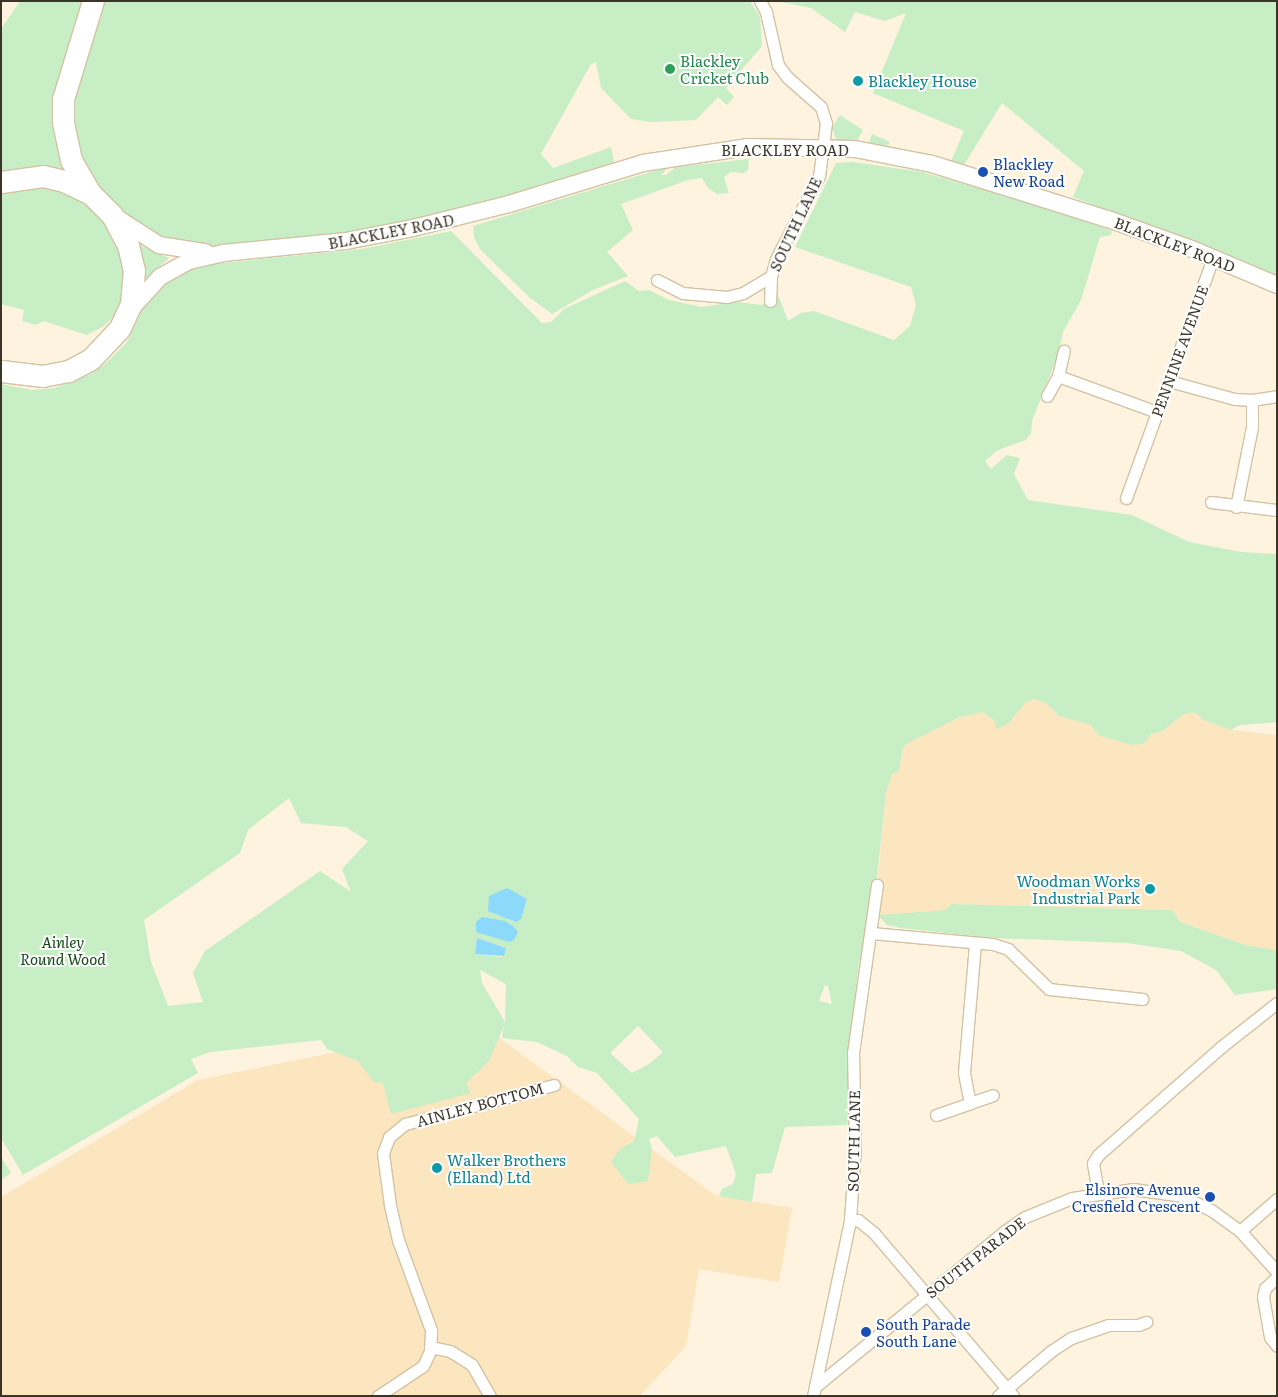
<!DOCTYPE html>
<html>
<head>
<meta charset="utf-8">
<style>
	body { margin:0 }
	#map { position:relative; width:1278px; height:1397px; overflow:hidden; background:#fdf3df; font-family:Literata,serif }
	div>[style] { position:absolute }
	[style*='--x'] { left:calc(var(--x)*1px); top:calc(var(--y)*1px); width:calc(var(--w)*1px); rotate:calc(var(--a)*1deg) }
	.built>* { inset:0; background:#fbe6bf }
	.green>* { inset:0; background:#c7eec5 }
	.water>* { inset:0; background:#8cd9fc }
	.roads { filter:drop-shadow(1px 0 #d2c2a3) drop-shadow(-1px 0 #d2c2a3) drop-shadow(0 1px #d2c2a3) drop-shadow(0 -1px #d2c2a3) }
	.street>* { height:11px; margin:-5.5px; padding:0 5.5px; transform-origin:5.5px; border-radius:5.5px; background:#fff }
	.secondary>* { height:16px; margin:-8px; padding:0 8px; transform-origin:8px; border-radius:8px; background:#fff }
	.highway>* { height:21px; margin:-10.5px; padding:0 10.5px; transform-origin:10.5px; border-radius:10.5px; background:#fff }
	.dots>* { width:14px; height:14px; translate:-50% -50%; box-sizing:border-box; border:2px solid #fff; border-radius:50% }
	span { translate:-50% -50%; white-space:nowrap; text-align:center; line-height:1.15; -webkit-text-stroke:4px #fff; paint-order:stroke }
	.leisure-label { font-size:15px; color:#27864d }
	.left { translate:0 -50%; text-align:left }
	.culture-label { font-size:15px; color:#0d838f }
	.right { translate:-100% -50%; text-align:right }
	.street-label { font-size:15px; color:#3b3528 }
	.transit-label { font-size:15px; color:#164399 }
	.park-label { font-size:15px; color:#144817; font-style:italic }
	.frame { position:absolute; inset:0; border:2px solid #3b3528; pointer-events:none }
</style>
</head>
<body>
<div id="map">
	<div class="built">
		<i style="clip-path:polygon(1034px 699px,1046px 703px,1059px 716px,1091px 725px,1098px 735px,1131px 745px,1144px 744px,1151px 734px,1163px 731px,1182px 715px,1194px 712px,1204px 720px,1231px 730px,1277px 735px,1277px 950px,1245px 945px,1180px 922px,1172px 910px,951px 904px,946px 910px,878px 915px,877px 885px,886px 793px,892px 773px,899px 771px,903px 748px,916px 736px,961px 717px,983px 712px,995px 721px,996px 728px,1008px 724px,1026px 702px)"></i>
		<i style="clip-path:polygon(479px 1023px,715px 1195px,792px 1208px,779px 1282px,699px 1269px,686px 1346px,640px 1396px,1px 1396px,1px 1197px,198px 1080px)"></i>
	</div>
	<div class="green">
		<i style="clip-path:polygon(20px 1px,82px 1px,53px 119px,59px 152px,70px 173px,1px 173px,1px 29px)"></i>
		<i style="clip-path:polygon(105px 1px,750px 1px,760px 17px,762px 46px,726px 88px,734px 97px,727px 105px,718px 97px,696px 120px,651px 122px,631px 119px,601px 88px,596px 62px,591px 64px,541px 154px,553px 168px,611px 147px,614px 162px,582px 174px,518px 194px,374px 229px,214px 248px,179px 247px,134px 225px,90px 179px,80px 164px,68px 113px)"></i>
		<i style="clip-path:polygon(776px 1px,1277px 1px,1277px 275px,1073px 197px,1084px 171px,1002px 103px,964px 165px,951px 161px,964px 131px,873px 93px,906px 13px,885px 21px,855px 12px,845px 32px,811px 8px)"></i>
		<i style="clip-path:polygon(840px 115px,863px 130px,856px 143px,841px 142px,835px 137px,832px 127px)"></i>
		<i style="clip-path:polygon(872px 134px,890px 142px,886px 149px,868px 146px)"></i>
		<i style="clip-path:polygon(749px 159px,748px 170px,744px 173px,731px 172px,724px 177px,729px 193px,717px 194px,708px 188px,702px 178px,688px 180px,621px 204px,633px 230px,607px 252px,628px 276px,593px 290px,552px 314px,529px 297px,480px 249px,474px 237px,473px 226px,617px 182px,661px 169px,667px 169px,661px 175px,666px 175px,676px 167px)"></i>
		<i style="clip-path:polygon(evenodd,853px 162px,922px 172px,1048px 208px,1112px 231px,1111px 235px,1100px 237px,1081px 300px,1063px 332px,1058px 355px,1032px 421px,1031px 433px,1026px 440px,998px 450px,985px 461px,991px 469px,1007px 455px,1020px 458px,1014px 474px,1028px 500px,1132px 515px,1189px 542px,1241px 552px,1277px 554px,1277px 722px,1240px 725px,1231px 730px,1204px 720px,1194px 712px,1182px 715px,1163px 731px,1151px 734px,1144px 744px,1131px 745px,1098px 735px,1091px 725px,1059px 716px,1046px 703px,1034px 699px,1026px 702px,1008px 724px,996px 729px,995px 721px,983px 712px,960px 717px,908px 743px,903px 748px,899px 771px,892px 774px,886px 793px,873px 914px,859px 962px,850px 1039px,851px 1107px,847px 1125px,785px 1127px,772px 1173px,756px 1174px,752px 1202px,719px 1196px,722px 1189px,733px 1184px,736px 1174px,726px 1146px,675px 1157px,657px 1136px,649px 1139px,652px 1149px,648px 1181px,628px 1184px,611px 1162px,620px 1149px,634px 1141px,639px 1119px,597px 1073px,578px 1067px,567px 1056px,537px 1042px,502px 1038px,504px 1026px,489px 1061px,466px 1083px,471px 1093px,391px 1114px,383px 1083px,374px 1082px,358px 1061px,327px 1049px,321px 1040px,210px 1052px,191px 1059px,198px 1073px,23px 1175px,1px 1138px,1px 384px,32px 390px,54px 388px,89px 375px,105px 364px,127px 342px,146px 302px,168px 281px,183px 272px,203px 265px,362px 249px,451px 231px,542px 323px,551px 322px,564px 309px,625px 281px,639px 291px,649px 290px,669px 300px,702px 307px,737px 302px,761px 305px,779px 297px,788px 321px,801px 313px,814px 311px,894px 340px,910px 326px,916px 305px,911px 287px,795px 247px,836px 163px,853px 162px,289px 798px,301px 823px,346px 827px,368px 841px,342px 869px,351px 892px,320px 871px,205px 951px,193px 973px,203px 1002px,168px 1006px,151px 962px,144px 920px,240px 853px,248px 830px,289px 798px,853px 162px,511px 891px,527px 899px,521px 919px,513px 921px,508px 919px,511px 891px,853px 162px,477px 938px,506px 948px,503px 957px,475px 954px,477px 938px,853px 162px,480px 970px,506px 984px,505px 1022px,482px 983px,480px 970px,853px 162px,825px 985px,828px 986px,832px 1004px,819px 1001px,825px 985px,853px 162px,638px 1026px,663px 1052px,649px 1064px,632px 1073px,610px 1053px,638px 1026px)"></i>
		<i style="clip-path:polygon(35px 185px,57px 188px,86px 202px,107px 225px,120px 246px,126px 287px,119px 311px,104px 326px,87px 335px,44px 321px,36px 325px,22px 321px,24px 310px,1px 304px,1px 191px)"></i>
		<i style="clip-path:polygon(139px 245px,169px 258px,144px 280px,143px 280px)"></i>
		<i style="clip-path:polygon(951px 904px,1172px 910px,1180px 922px,1245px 945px,1277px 950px,1277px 989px,1235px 995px,1216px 970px,1181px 951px,1128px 943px,993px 938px,901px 928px,887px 925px,878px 915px,946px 910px)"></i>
		<i style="clip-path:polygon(1px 1157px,11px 1173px,1px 1180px)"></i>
	</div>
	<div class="water">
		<i style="clip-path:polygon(507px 888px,527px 899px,521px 919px,516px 922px,488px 911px,489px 896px)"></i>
		<i style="clip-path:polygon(482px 917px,505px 921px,513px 926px,518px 932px,514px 940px,509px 942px,476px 932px,476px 922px)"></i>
		<i style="clip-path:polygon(477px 938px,506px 948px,504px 956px,475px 954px)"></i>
	</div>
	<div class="roads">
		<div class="street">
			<i style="--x:760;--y:1;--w:13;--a:61"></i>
			<i style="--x:766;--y:12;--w:54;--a:77.2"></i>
			<i style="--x:778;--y:65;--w:15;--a:53"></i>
			<i style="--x:787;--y:77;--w:45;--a:41.4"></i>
			<i style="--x:821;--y:107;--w:17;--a:73"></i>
			<i style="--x:826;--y:123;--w:53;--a:97.5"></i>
			<i style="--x:819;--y:176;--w:93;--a:117.4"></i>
			<i style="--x:776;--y:259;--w:18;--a:106"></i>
			<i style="--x:771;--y:276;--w:25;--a:92"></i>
			<i style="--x:657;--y:280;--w:29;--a:27"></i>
			<i style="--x:683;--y:293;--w:44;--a:5.2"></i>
			<i style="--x:727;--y:297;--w:16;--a:-14"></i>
			<i style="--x:743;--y:293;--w:33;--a:-31"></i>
			<i style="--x:1058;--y:376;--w:105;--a:20"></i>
			<i style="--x:1169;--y:381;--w:68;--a:15.3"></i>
			<i style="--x:1235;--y:399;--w:17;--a:3"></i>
			<i style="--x:1252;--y:400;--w:25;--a:-9"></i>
			<i style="--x:1047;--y:396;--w:23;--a:-61"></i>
			<i style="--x:1058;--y:376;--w:26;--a:-77"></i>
			<i style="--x:1126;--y:498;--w:255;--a:-70.1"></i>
			<i style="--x:1211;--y:502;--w:66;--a:6.9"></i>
			<i style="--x:1236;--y:507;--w:82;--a:-78.7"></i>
			<i style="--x:1252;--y:427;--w:27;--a:-90"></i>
			<i style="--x:871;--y:933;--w:122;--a:5.2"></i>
			<i style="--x:993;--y:944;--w:16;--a:18"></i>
			<i style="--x:1008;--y:949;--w:57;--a:44.3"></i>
			<i style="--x:1049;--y:989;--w:94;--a:6.1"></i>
			<i style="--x:975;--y:944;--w:129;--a:94.9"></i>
			<i style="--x:964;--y:1073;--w:31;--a:79"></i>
			<i style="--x:970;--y:1103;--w:24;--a:-19"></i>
			<i style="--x:936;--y:1115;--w:36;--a:-19"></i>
			<i style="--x:1098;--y:1192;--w:29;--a:-100"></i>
			<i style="--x:1093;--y:1163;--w:9;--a:-58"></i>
			<i style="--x:1098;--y:1155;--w:164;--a:-41.3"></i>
			<i style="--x:1221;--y:1047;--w:71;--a:-38.2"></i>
			<i style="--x:850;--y:1220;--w:8;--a:0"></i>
			<i style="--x:858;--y:1220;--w:21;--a:39"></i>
			<i style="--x:874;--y:1233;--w:214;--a:49.5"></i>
			<i style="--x:1240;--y:1231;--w:49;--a:-40.9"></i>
			<i style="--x:1277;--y:1277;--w:16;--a:137"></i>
			<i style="--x:1265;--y:1288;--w:9;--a:103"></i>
			<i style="--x:1263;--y:1297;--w:41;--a:80.1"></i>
			<i style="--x:1270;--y:1337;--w:11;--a:52"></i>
			<i style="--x:430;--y:1347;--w:20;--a:11"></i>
			<i style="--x:450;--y:1351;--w:26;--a:32"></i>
			<i style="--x:472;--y:1365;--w:36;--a:60"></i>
			<i style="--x:816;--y:1386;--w:244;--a:-39.4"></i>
			<i style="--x:1005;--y:1231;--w:24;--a:-35"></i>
			<i style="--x:1025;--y:1217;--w:51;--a:-22"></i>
			<i style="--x:1072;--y:1198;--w:62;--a:-8.4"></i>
			<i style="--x:1133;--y:1189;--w:49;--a:8.1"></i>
			<i style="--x:1182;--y:1196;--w:32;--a:26"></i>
			<i style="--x:1211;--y:1210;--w:36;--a:36"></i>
			<i style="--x:1240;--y:1231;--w:55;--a:47.9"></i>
			<i style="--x:378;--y:1396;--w:54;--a:-33.7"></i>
			<i style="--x:423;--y:1366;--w:17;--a:-65"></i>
			<i style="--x:430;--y:1351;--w:21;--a:-87"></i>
			<i style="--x:431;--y:1330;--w:96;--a:-110.1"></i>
			<i style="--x:398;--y:1240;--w:36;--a:-103"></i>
			<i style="--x:390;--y:1205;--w:52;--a:-97.7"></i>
			<i style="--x:383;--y:1153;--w:17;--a:-69"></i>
			<i style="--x:389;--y:1137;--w:21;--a:-39"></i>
			<i style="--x:405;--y:1124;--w:154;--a:-14.7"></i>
			<i style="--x:813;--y:1396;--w:180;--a:-78.1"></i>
			<i style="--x:850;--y:1220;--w:73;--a:-86.1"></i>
			<i style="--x:855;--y:1147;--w:94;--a:-91.2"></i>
			<i style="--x:853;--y:1053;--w:170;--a:-81.9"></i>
			<i style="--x:998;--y:1396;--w:70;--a:-40.3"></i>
			<i style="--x:1051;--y:1351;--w:24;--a:-33"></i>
			<i style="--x:1071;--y:1338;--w:39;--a:-19"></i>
			<i style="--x:1108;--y:1325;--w:30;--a:0"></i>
			<i style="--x:1138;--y:1325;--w:9;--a:-21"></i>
		</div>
		<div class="secondary">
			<i style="--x:114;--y:216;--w:54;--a:32.8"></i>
			<i style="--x:159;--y:245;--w:47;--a:8.7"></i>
			<i style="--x:128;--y:312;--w:47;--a:-47.6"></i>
			<i style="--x:160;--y:277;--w:33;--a:-29"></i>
			<i style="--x:189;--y:261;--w:35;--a:-13"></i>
			<i style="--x:223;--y:253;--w:124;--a:-5.6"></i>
			<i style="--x:346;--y:241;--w:68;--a:-11"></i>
			<i style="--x:413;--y:228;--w:99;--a:-14"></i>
			<i style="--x:509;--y:204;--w:140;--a:-17"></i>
			<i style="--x:643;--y:163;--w:105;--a:-8.7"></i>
			<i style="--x:747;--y:147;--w:108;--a:1.1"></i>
			<i style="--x:855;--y:149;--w:78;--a:11"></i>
			<i style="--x:932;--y:164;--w:184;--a:17.4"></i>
			<i style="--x:1108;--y:219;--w:89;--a:19.7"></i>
			<i style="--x:1192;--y:249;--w:92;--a:23"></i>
		</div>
		<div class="highway">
			<i style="--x:1;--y:182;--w:42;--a:-8.1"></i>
			<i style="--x:43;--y:176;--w:22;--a:13"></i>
			<i style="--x:64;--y:181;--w:30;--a:26"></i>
			<i style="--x:91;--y:194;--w:30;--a:45"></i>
			<i style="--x:112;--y:215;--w:34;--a:62"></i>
			<i style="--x:128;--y:245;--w:26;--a:77"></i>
			<i style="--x:134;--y:270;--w:34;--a:95"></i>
			<i style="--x:131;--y:304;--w:26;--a:115"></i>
			<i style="--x:120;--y:328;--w:42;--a:133.1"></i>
			<i style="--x:91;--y:359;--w:26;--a:152"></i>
			<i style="--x:68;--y:371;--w:25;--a:169"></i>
			<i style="--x:43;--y:376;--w:42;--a:-173.2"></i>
			<i style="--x:90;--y:193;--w:38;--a:-120"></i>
			<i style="--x:71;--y:160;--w:39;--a:-102"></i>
			<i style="--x:63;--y:122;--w:23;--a:-90"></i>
			<i style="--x:63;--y:99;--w:102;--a:-73"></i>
		</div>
	</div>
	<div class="dots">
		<i style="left:670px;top:69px;background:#2e9e5b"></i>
		<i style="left:858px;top:81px;background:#0f9aa8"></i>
		<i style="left:983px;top:172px;background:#1a4fb4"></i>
		<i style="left:1150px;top:889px;background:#0f9aa8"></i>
		<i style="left:437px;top:1168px;background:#0f9aa8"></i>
		<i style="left:1210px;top:1197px;background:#1a4fb4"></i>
		<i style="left:866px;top:1332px;background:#1a4fb4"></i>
	</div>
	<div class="leisure-label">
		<span class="left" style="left:680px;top:69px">Blackley<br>Cricket Club</span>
	</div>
	<div class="culture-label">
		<span class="left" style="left:868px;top:81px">Blackley House</span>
		<span class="right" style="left:1140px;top:889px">Woodman Works<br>Industrial Park</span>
		<span class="left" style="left:447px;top:1168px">Walker Brothers<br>(Elland) Ltd</span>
	</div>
	<div class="street-label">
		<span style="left:785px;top:150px">BLACKLEY ROAD</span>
		<span style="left:795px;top:224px;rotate:-65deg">SOUTH LANE</span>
		<span style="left:391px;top:231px;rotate:-11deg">BLACKLEY ROAD</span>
		<span style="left:1175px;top:244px;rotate:21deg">BLACKLEY ROAD</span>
		<span style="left:1179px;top:351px;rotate:-70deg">PENNINE AVENUE</span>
		<span style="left:480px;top:1104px;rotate:-15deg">AINLEY BOTTOM</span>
		<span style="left:853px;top:1141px;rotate:-89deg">SOUTH LANE</span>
		<span style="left:975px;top:1257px;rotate:-38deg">SOUTH PARADE</span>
	</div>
	<div class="transit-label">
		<span class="left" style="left:993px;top:172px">Blackley<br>New Road</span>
		<span class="right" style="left:1200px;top:1197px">Elsinore Avenue<br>Cresfield Crescent</span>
		<span class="left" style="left:876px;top:1332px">South Parade<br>South Lane</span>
	</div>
	<div class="park-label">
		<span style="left:63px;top:950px">Ainley<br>Round Wood</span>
	</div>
	<div class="frame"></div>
</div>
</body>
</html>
